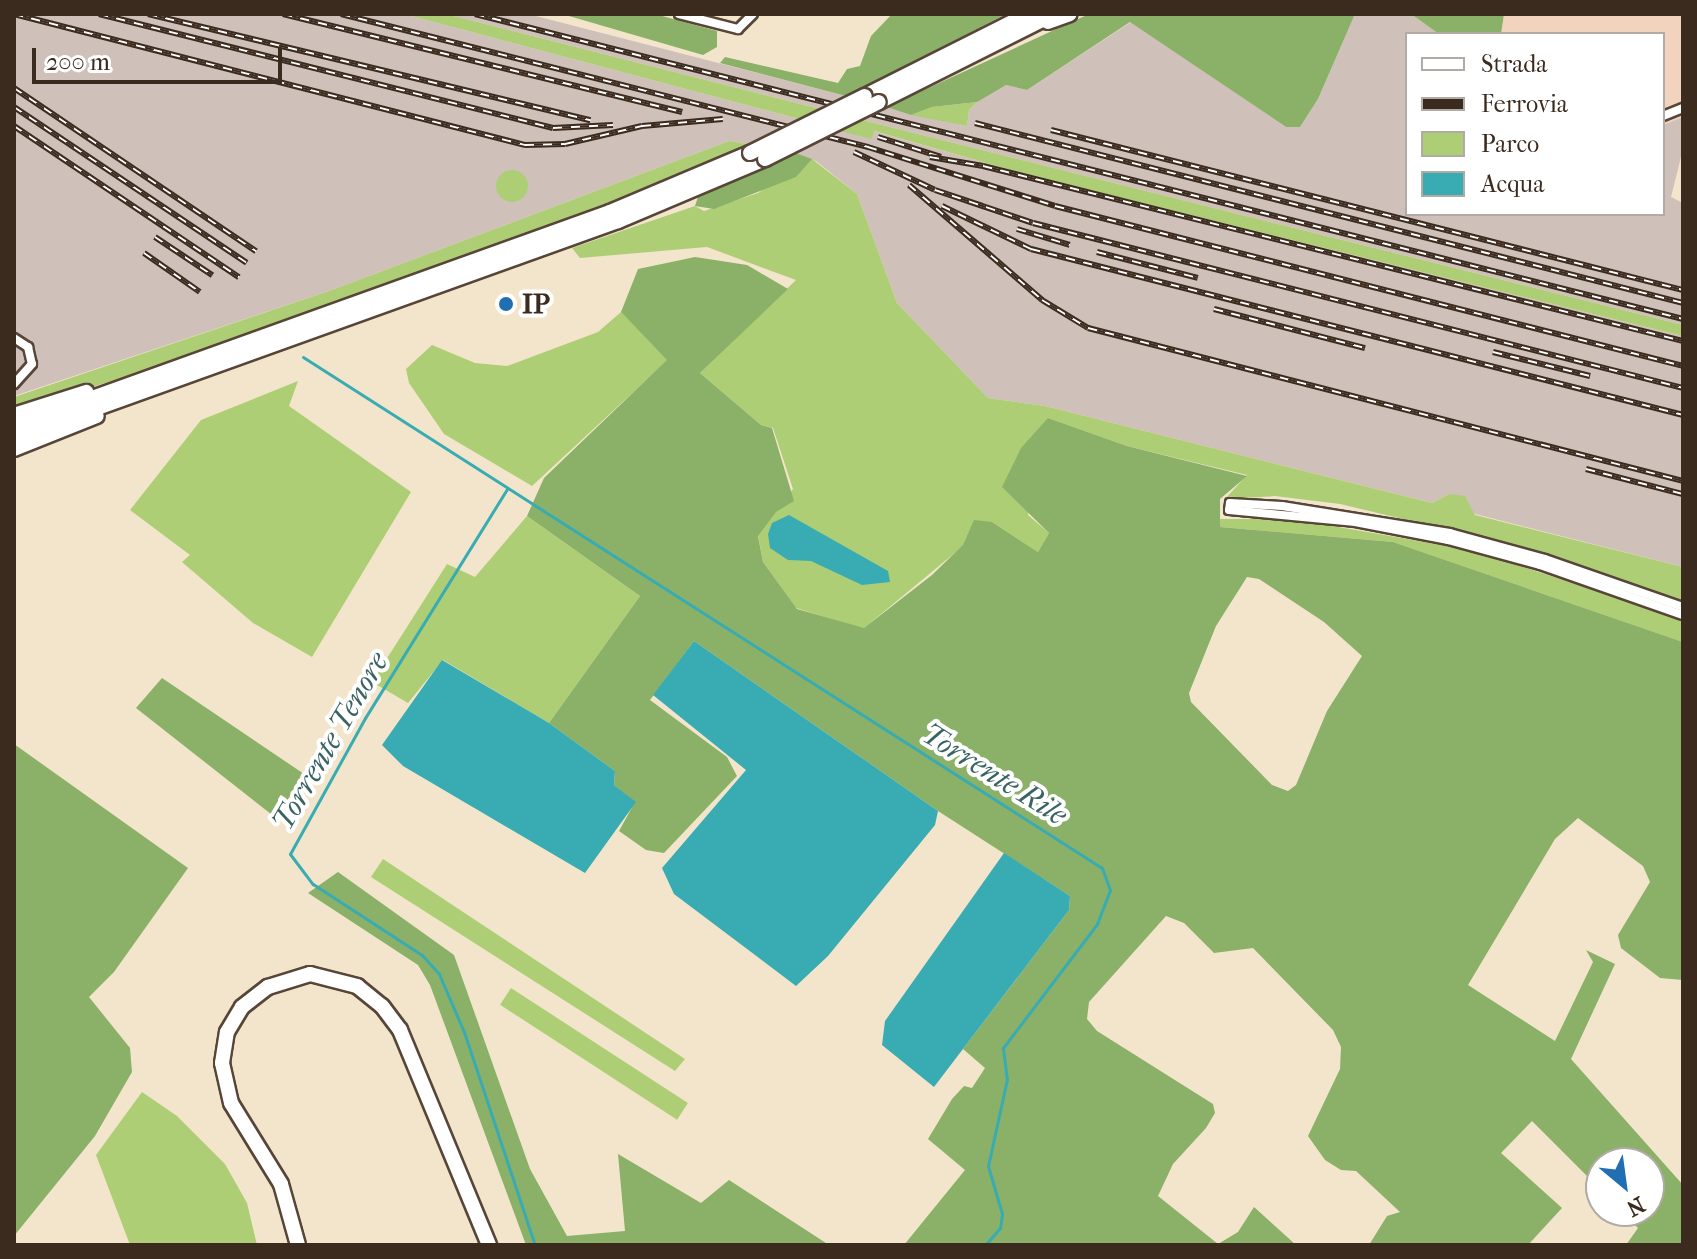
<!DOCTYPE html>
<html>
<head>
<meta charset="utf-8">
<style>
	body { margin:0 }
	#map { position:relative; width:1697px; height:1259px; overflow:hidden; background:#f3e5cb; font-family:"IM FELL French Canon",serif }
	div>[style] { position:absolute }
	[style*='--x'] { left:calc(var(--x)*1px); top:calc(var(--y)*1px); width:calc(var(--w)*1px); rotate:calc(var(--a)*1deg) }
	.built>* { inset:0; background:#f2d4be }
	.industrial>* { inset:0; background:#cfc0ba }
	.green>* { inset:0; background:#aece76; transform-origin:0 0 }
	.round { border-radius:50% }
	.forest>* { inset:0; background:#8ab167 }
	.water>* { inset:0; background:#39abb2 }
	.stream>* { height:3px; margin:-1.5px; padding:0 1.5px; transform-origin:1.5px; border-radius:1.5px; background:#39abb2 }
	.roads { filter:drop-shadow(2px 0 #574638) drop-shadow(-2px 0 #574638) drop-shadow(0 2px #574638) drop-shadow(0 -2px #574638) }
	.street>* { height:8px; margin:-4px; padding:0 4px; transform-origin:4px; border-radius:4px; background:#fff }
	.highway>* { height:14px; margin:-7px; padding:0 7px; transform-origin:7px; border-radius:7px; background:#fff }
	.rail>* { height:6px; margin-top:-3px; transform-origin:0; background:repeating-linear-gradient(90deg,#fff 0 9px,#3b2a1e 0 18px); box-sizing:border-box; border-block:2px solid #3b2a1e }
	.bridges { filter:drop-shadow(2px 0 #574638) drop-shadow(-2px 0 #574638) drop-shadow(0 2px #574638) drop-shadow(0 -2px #574638) }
	.highway-bridge>* { height:14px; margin:-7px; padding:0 7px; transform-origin:7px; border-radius:7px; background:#fff }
	.dots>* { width:22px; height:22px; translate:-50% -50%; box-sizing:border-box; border:4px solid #fff; border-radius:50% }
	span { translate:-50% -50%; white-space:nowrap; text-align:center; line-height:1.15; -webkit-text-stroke:8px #fff; paint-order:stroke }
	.poi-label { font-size:28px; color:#3b2a1e; font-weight:700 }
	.left { translate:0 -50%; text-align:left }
	.water-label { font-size:30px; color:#3a6461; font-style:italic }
	.frame { position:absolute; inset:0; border:16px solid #3b2a1e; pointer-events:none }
	.legend { position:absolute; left:1405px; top:32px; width:260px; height:184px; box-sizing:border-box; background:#fff; border:2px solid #b1aaa5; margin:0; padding:10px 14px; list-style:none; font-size:24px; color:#3b2a1e }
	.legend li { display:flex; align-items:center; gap:16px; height:40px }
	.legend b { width:40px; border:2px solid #b1aaa5 }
	.north { position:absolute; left:1585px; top:1147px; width:80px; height:80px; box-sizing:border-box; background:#fff; border:2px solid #b1aaa5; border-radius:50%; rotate:151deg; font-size:22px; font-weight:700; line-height:32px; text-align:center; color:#3b2a1e }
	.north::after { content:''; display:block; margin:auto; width:28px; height:36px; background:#1f6fb2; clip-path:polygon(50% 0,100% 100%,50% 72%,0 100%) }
	.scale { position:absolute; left:32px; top:48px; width:250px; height:36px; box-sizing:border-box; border:4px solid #3b2a1e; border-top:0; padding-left:10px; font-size:24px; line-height:28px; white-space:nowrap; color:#3b2a1e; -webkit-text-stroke:6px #fff; paint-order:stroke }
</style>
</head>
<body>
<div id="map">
	<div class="built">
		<i style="clip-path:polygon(1504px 14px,1683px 14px,1683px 117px,1663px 125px,1663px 34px,1501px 34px)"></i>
	</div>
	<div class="industrial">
		<i style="clip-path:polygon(14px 14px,404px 14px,803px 120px,754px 145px,729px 141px,329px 291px,14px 396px)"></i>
		<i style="clip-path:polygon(446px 14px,528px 14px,846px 96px,824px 110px)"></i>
		<i style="clip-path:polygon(1355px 14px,1411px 14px,1439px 34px,1407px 34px,1407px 214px,1663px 214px,1663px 125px,1683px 117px,1683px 149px,1671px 197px,1683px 203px,1683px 325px,862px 120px,887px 107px,967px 126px,969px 110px,986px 93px,1006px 85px,1027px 90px,1131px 22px,1286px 127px,1300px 127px,1318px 99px)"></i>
		<i style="clip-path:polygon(839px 131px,872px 138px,873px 131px,1032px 176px,1683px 336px,1683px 567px,1475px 514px,1449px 494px,1432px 503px,1045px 406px,988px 398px,897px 303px,857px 194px,816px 161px,793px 152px)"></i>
	</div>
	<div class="green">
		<i style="clip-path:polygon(404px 14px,446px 14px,824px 110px,803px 120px)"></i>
		<i style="clip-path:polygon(977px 102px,969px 110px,967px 126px,911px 115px,932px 107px)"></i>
		<i style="clip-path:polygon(862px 120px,1683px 325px,1683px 336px,1032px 176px,874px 131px,872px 139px,839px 131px)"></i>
		<i style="clip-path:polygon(729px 141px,754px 145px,675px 182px,170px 364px,14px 410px,14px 397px,329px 291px)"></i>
		<i style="clip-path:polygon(812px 159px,857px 194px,897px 303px,988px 398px,1045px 406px,1432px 503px,1449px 494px,1465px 496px,1475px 515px,1683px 567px,1683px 602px,1529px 549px,1340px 504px,1275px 496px,1225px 499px,1247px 475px,1127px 446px,1048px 418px,1028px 515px,1049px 533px,1038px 552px,992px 522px,863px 629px,796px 608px,763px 562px,758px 535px,793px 489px,773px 428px,761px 425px,700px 373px,796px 280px,707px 247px,580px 258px,572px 248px,695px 206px,704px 211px,758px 193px)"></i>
		<i class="round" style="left:496px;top:170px;width:32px;height:32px"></i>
		<i style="clip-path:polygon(621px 312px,668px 360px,532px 486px,444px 434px,409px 383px,406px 369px,432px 345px,475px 363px,507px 366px,598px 332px)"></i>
		<i style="clip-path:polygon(298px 381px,289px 406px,411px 492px,312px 657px,253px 623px,182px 562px,190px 555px,130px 510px,201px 420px)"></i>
		<i style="clip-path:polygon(527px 516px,640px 596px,549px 723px,443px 660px,408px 703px,372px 682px,447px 564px,475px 577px)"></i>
		<i style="clip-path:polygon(1220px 519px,1292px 519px,1471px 550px,1683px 619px,1683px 642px,1393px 542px,1220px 527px)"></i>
		<i style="clip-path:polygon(383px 859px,685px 1059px,675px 1071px,371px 877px)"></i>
		<i style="left:511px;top:988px;width:211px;height:20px;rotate:33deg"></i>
		<i style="clip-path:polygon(142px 1092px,177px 1116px,225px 1164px,247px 1203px,257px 1245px,130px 1245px,96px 1155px)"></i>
	</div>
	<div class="forest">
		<i style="clip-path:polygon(562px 14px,655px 14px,717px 31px,717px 47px,703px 55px)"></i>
		<i style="clip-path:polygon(892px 14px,1006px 14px,846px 96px,720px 63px,725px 57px,838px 83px,847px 69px,860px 66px,871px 36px)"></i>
		<i style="clip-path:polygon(1089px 14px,1355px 14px,1318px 99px,1300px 127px,1286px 127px,1130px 22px,1027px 90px,1006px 85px,977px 102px,932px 107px,911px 115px,887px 107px)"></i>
		<i style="clip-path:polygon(1411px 14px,1504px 14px,1501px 34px,1439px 34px)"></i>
		<i style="clip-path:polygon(793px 152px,812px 159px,796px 177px,714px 209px,695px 206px,698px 197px)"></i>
		<i style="clip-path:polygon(evenodd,695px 257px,747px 265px,788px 289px,700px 373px,761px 425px,772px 428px,794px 501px,776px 512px,758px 536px,763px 562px,797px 609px,864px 628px,932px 575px,963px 545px,974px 520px,992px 522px,1038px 552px,1049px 533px,1002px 487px,1021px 448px,1048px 418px,1127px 446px,1247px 476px,1220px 499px,1220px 527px,1393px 542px,1683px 642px,1683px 980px,1660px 978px,1621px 948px,1618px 935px,1650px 882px,1643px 866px,1578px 818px,1555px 839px,1468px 985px,1555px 1041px,1593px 962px,1586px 950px,1615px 964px,1571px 1059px,1683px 1185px,1683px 1245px,1626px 1245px,1638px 1228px,1621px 1211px,1649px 1211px,1649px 1163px,1601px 1163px,1601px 1190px,1532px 1121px,1501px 1153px,1562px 1208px,1528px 1245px,1369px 1245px,1387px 1216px,1400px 1212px,1356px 1171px,1341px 1170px,1325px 1160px,1308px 1136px,1340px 1069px,1341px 1047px,1333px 1030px,1253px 948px,1214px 953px,1184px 923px,1166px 916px,1089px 1002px,1087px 1019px,1097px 1031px,1213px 1104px,1215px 1113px,1206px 1128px,1173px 1164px,1158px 1196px,1218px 1244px,1238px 1232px,1254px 1207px,1296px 1245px,904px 1245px,965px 1170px,928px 1139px,952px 1099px,964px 1086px,972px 1088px,985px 1068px,963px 1049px,1069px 910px,1070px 896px,938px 811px,694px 641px,650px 700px,727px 757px,737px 776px,664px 853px,646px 850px,619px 831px,635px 802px,614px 785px,615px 771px,549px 723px,640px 596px,527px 516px,544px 478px,667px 360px,621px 312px,638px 269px,695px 257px,1247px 577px,1259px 579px,1324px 622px,1362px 656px,1327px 711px,1296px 785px,1288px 791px,1272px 785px,1191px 702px,1189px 693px,1216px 626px,1247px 577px)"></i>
		<i style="clip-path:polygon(162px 678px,304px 774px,276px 818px,136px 708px)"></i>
		<i style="clip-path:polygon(14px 744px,188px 868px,114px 972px,89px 997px,130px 1048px,132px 1072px,95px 1136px,14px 1236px)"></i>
		<i style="clip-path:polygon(338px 872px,454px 955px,530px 1169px,567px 1236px,625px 1231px,618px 1154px,701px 1203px,729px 1180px,829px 1245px,526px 1245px,430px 985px,418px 965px,308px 893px)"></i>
	</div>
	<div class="water">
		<i style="clip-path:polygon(789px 515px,888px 571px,890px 582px,862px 585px,811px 561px,788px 560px,770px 548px,768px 534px,772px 523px)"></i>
		<i style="clip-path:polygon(694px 641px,938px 811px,935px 825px,828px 956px,796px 986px,674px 894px,662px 868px,746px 770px,653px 695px)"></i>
		<i style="clip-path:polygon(442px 660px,549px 723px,615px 771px,614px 785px,636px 802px,585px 873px,403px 766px,382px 745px)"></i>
		<i style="clip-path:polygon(1004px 853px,1070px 896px,1069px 910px,934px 1087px,882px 1045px,885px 1021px)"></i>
	</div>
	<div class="stream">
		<i style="--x:303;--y:357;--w:948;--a:32.6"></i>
		<i style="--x:1102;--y:868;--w:23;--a:70"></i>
		<i style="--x:1110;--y:890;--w:36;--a:111"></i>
		<i style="--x:1097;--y:924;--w:156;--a:127.2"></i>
		<i style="--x:1003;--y:1048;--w:31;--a:83"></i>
		<i style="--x:1007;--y:1079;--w:89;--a:102.3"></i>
		<i style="--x:988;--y:1166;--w:50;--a:73.7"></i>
		<i style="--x:1002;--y:1214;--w:14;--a:98"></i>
		<i style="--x:1000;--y:1228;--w:23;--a:131"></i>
		<i style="--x:507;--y:489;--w:269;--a:121.8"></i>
		<i style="--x:365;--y:718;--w:155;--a:118.9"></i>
		<i style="--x:290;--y:854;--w:38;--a:53"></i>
		<i style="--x:313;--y:884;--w:130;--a:33.1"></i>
		<i style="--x:422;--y:955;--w:25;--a:48"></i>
		<i style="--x:439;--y:974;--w:63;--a:66.7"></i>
		<i style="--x:464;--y:1032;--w:225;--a:71.6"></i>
	</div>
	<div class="roads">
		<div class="street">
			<i style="--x:679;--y:14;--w:61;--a:14.3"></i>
			<i style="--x:738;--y:29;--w:21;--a:-45"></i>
			<i style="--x:1663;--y:116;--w:22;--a:-22"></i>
			<i style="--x:14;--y:338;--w:17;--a:33"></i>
			<i style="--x:28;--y:347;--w:17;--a:77"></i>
			<i style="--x:32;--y:364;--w:27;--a:132"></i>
			<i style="--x:1229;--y:510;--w:7;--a:-82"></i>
			<i style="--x:1230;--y:503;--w:52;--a:3.3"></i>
			<i style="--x:1282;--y:506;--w:170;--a:9.1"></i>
			<i style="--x:1450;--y:533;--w:98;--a:15.3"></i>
			<i style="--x:1545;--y:559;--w:146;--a:19.2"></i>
			<i style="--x:1229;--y:510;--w:127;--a:5.4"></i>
			<i style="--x:1355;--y:522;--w:95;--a:11"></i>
			<i style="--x:1448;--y:540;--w:95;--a:15.2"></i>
			<i style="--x:1540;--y:565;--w:151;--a:19.3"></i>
		</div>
		<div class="highway">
			<i style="--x:1048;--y:22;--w:23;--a:-20"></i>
			<i style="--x:865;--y:96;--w:182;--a:-26.7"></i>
			<i style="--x:879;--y:102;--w:196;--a:-26.7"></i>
			<i style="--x:14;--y:415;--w:76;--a:-17.7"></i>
			<i style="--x:14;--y:426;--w:633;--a:-19.75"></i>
			<i style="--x:610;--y:212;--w:152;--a:-22.9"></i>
			<i style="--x:14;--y:438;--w:642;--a:-19.76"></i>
			<i style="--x:618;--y:221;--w:160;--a:-22.9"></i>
			<i style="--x:14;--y:449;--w:89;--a:-21.7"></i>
			<i style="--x:298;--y:1245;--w:63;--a:-105.6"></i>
			<i style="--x:281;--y:1184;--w:95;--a:-121.7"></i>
			<i style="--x:231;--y:1103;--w:41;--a:-102.7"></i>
			<i style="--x:222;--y:1063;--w:31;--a:-81"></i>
			<i style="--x:227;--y:1032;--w:29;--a:-59"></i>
			<i style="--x:242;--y:1007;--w:33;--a:-38"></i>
			<i style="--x:268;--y:987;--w:44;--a:-17.2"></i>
			<i style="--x:310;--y:974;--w:49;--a:14.3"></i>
			<i style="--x:357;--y:986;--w:32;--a:39"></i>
			<i style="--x:382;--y:1006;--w:30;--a:53"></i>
			<i style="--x:400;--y:1030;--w:233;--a:67.5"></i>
		</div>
	</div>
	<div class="rail">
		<i style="--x:14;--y:14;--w:528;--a:14.38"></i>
		<i style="--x:525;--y:145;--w:40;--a:-1.4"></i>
		<i style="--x:565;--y:144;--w:79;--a:-13.2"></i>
		<i style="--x:642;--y:126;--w:81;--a:-4.9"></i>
		<i style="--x:99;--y:14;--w:468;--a:14.1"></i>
		<i style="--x:553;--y:128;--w:60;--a:-2.9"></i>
		<i style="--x:148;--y:14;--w:455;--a:13.5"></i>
		<i style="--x:283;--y:14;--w:411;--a:13.8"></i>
		<i style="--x:341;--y:14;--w:544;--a:14.16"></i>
		<i style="--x:868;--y:147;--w:196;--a:17.5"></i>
		<i style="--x:1055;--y:206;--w:648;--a:14.29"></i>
		<i style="--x:475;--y:14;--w:1246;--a:14.17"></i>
		<i style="--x:14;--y:88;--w:292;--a:34"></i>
		<i style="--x:14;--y:107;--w:280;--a:33.8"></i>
		<i style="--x:975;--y:123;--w:731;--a:14.26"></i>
		<i style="--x:14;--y:126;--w:271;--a:33.9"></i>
		<i style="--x:1051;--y:130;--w:652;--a:14.21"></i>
		<i style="--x:878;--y:137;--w:66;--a:17.6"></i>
		<i style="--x:854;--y:152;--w:89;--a:25.1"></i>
		<i style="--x:935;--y:190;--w:103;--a:18.6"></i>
		<i style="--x:1033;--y:223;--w:671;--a:14.24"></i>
		<i style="--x:930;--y:157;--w:54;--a:9.6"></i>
		<i style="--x:983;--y:166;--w:722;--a:14.04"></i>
		<i style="--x:909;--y:185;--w:176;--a:40.8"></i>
		<i style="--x:1042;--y:300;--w:54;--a:31.3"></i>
		<i style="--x:1088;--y:328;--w:614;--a:14.42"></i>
		<i style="--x:942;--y:206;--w:99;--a:25.8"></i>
		<i style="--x:1031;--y:249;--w:673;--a:14.28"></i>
		<i style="--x:1017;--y:229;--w:55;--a:16.8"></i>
		<i style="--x:155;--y:237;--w:69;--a:33.7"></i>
		<i style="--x:1097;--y:252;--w:104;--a:14.4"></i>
		<i style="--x:144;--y:253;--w:68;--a:34.9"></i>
		<i style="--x:1214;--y:309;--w:156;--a:14.5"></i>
		<i style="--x:1493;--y:352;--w:100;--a:13.9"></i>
		<i style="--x:1586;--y:469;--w:100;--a:14.5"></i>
	</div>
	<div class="bridges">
		<div class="highway-bridge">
			<i style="--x:750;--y:153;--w:128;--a:-26.4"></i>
			<i style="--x:765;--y:159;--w:127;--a:-26.6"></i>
		</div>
	</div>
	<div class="dots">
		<i style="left:506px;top:304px;background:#1f6fb2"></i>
	</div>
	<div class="poi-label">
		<span class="left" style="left:522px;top:304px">IP</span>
	</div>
	<div class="water-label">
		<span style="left:331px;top:742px;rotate:-60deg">Torrente Tenore</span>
		<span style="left:994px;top:775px;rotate:32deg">Torrente Rile</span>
	</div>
	<div class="frame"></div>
	<ul class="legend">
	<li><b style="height:10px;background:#fff"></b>Strada</li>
	<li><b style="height:10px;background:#3b2a1e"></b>Ferrovia</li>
	<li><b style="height:22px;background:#aece76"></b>Parco</li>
	<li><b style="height:22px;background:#39abb2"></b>Acqua</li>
	</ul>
	<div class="north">N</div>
	<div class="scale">200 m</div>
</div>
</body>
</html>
